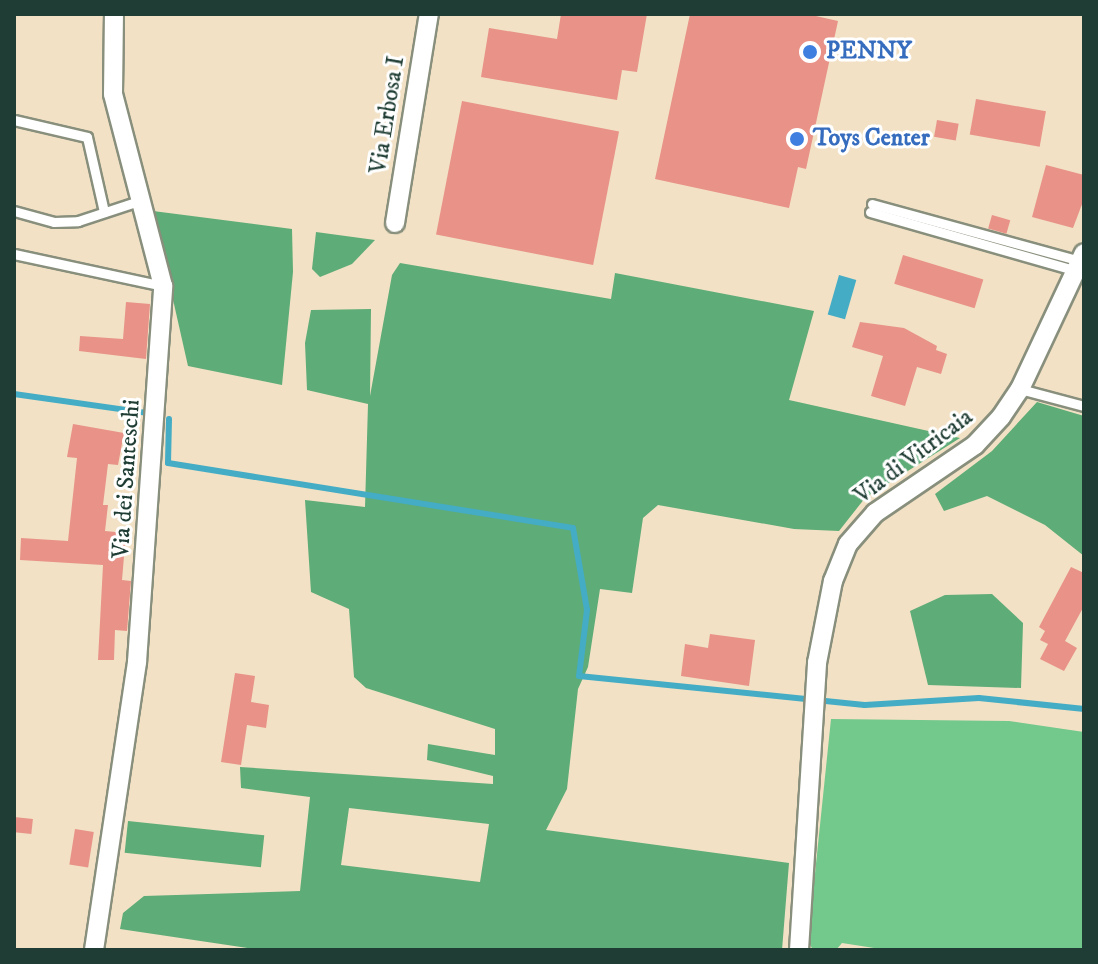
<!DOCTYPE html>
<html>
<head>
<meta charset="utf-8">
<style>
	body { margin:0 }
	#map { position:relative; width:1098px; height:964px; overflow:hidden; background:#f2e1c5; font-family:"IM FELL DW Pica",serif }
	div>[style] { position:absolute }
	[style*='--x'] { left:calc(var(--x)*1px); top:calc(var(--y)*1px); width:calc(var(--w)*1px); rotate:calc(var(--a)*1deg) }
	.green>* { inset:0; background:#73c88c }
	.forest>* { inset:0; background:#5eac78; transform-origin:0 0 }
	.water>* { inset:0; background:#44acc4; transform-origin:0 0 }
	.stream>* { height:6px; margin:-3px; padding:0 3px; transform-origin:3px; border-radius:3px; background:#44acc4 }
	.building>* { inset:0; background:#e89288; transform-origin:0 0 }
	.roads { filter:drop-shadow(2px 0 #888f7c) drop-shadow(-2px 0 #888f7c) drop-shadow(0 2px #888f7c) drop-shadow(0 -2px #888f7c) }
	.lane>* { height:9px; margin:-4.5px; padding:0 4.5px; transform-origin:4.5px; border-radius:4.5px; background:#fff }
	.street>* { height:18px; margin:-9px; padding:0 9px; transform-origin:9px; border-radius:9px; background:#fff }
	.dots>* { width:22px; height:22px; translate:-50% -50%; box-sizing:border-box; border:4px solid #fff; border-radius:50% }
	span { translate:-50% -50%; white-space:nowrap; text-align:center; line-height:1.15; -webkit-text-stroke:6px #fff; paint-order:stroke }
	.shop-label { font-size:24px; color:#366cbe; font-weight:700 }
	.left { translate:0 -50%; text-align:left }
	.street-label { font-size:24px; color:#1f3d34 }
	.frame { position:absolute; inset:0; border:16px solid #1f3d34; pointer-events:none }
</style>
</head>
<body>
<div id="map">
	<div class="green">
		<i style="clip-path:polygon(831px 719px,1009px 721px,1084px 732px,1084px 950px,887px 950px,842px 943px,836px 950px,813px 950px,808px 941px)"></i>
	</div>
	<div class="forest">
		<i style="clip-path:polygon(153px 211px,292px 229px,293px 272px,282px 385px,188px 366px)"></i>
		<i style="clip-path:polygon(316px 232px,375px 240px,352px 264px,320px 277px,312px 269px)"></i>
		<i style="clip-path:polygon(evenodd,400px 263px,611px 299px,615px 273px,814px 311px,789px 400px,960px 438px,865px 498px,839px 531px,794px 529px,658px 505px,643px 518px,632px 593px,600px 589px,588px 667px,578px 689px,567px 789px,546px 830px,789px 863px,782px 950px,261px 950px,120px 929px,123px 913px,144px 896px,300px 891px,310px 797px,241px 788px,240px 767px,493px 784px,493px 776px,427px 760px,428px 744px,495px 755px,495px 729px,366px 688px,354px 677px,349px 609px,311px 592px,305px 500px,365px 507px,368px 404px,307px 390px,305px 343px,311px 310px,371px 309px,370px 396px,392px 275px,400px 263px,349px 808px,489px 824px,480px 882px,341px 865px,349px 808px)"></i>
		<i style="clip-path:polygon(1037px 402px,1084px 416px,1084px 556px,1045px 525px,987px 496px,944px 511px,935px 494px,992px 451px)"></i>
		<i style="clip-path:polygon(992px 594px,1023px 623px,1021px 688px,928px 685px,910px 611px,945px 595px)"></i>
		<i style="left:128px;top:821px;width:137px;height:32px;rotate:6deg"></i>
	</div>
	<div class="water">
		<i style="left:839px;top:275px;width:18px;height:41px;rotate:16deg"></i>
	</div>
	<div class="stream">
		<i style="--x:14;--y:394;--w:134;--a:8.1"></i>
		<i style="--x:169;--y:419;--w:44;--a:91.3"></i>
		<i style="--x:168;--y:463;--w:410;--a:9.1"></i>
		<i style="--x:573;--y:528;--w:83;--a:80.3"></i>
		<i style="--x:587;--y:610;--w:66;--a:96.9"></i>
		<i style="--x:579;--y:676;--w:287;--a:5.8"></i>
		<i style="--x:865;--y:705;--w:114;--a:-3.5"></i>
		<i style="--x:979;--y:698;--w:106;--a:6"></i>
	</div>
	<div class="building">
		<i style="clip-path:polygon(561px 14px,647px 14px,637px 72px,622px 70px,617px 100px,481px 77px,489px 28px,557px 39px)"></i>
		<i style="clip-path:polygon(690px 14px,807px 14px,838px 21px,806px 169px,798px 167px,789px 208px,655px 179px)"></i>
		<i style="left:976px;top:99px;width:71px;height:36px;rotate:10deg"></i>
		<i style="left:462px;top:101px;width:160px;height:136px;rotate:11deg"></i>
		<i style="left:937px;top:120px;width:22px;height:17px;rotate:10deg"></i>
		<i style="clip-path:polygon(1046px 165px,1084px 175px,1084px 199px,1073px 228px,1032px 217px)"></i>
		<i style="left:992px;top:215px;width:19px;height:14px;rotate:16deg"></i>
		<i style="left:903px;top:255px;width:84px;height:30px;rotate:17deg"></i>
		<i style="clip-path:polygon(126px 302px,150px 304px,146px 359px,79px 351px,80px 336px,123px 339px)"></i>
		<i style="clip-path:polygon(860px 322px,904px 328px,937px 346px,936px 350px,947px 354px,941px 374px,917px 367px,905px 406px,871px 396px,883px 356px,852px 347px)"></i>
		<i style="clip-path:polygon(73px 424px,124px 433px,118px 465px,108px 464px,103px 505px,108px 505px,105px 531px,126px 533px,122px 580px,131px 581px,127px 631px,115px 630px,114px 660px,98px 660px,103px 565px,20px 560px,21px 538px,68px 541px,77px 458px,67px 457px)"></i>
		<i style="clip-path:polygon(1071px 567px,1084px 573px,1084px 606px,1065px 641px,1077px 648px,1064px 671px,1040px 659px,1048px 644px,1040px 640px,1045px 631px,1039px 627px)"></i>
		<i style="clip-path:polygon(710px 634px,755px 640px,749px 686px,681px 676px,685px 644px,708px 648px)"></i>
		<i style="clip-path:polygon(235px 673px,255px 676px,251px 702px,269px 705px,266px 728px,247px 725px,241px 765px,221px 762px)"></i>
		<i style="left:14px;top:817px;width:19px;height:15px;rotate:6deg"></i>
		<i style="left:75px;top:829px;width:19px;height:36px;rotate:9deg"></i>
	</div>
	<div class="roads">
		<div class="lane">
			<i style="--x:14;--y:120;--w:75;--a:13.1"></i>
			<i style="--x:87;--y:137;--w:77;--a:77.2"></i>
			<i style="--x:872;--y:204;--w:217;--a:15.3"></i>
			<i style="--x:14;--y:211;--w:41;--a:15.4"></i>
			<i style="--x:54;--y:222;--w:24;--a:-2"></i>
			<i style="--x:78;--y:221;--w:64;--a:-18.2"></i>
			<i style="--x:870;--y:212;--w:215;--a:15.9"></i>
			<i style="--x:14;--y:254;--w:152;--a:12.1"></i>
			<i style="--x:1020;--y:389;--w:66;--a:14.9"></i>
		</div>
		<div class="street">
			<i style="--x:395;--y:223;--w:212;--a:-80.8"></i>
			<i style="--x:94;--y:950;--w:291;--a:-81.5"></i>
			<i style="--x:137;--y:662;--w:377;--a:-86"></i>
			<i style="--x:163;--y:286;--w:198;--a:-104.6"></i>
			<i style="--x:113;--y:94;--w:80;--a:-89.3"></i>
			<i style="--x:799;--y:950;--w:288;--a:-86.4"></i>
			<i style="--x:817;--y:663;--w:84;--a:-79"></i>
			<i style="--x:833;--y:581;--w:40;--a:-68"></i>
			<i style="--x:848;--y:544;--w:41;--a:-48.9"></i>
			<i style="--x:875;--y:513;--w:121;--a:-34.2"></i>
			<i style="--x:975;--y:445;--w:38;--a:-47"></i>
			<i style="--x:1001;--y:417;--w:34;--a:-56"></i>
			<i style="--x:1020;--y:389;--w:150;--a:-64.8"></i>
		</div>
	</div>
	<div class="dots">
		<i style="left:810px;top:52px;background:#3f7fe0"></i>
		<i style="left:797px;top:139px;background:#3f7fe0"></i>
	</div>
	<div class="shop-label">
		<span class="left" style="left:826px;top:52px">PENNY</span>
		<span class="left" style="left:813px;top:139px">Toys Center</span>
	</div>
	<div class="street-label">
		<span style="left:388px;top:115px;rotate:-81deg">Via Erbosa I</span>
		<span style="left:914px;top:457px;rotate:-37deg">Via di Vitricaia</span>
		<span style="left:127px;top:479px;rotate:-86deg">Via dei Santeschi</span>
	</div>
	<div class="frame"></div>
</div>
</body>
</html>
